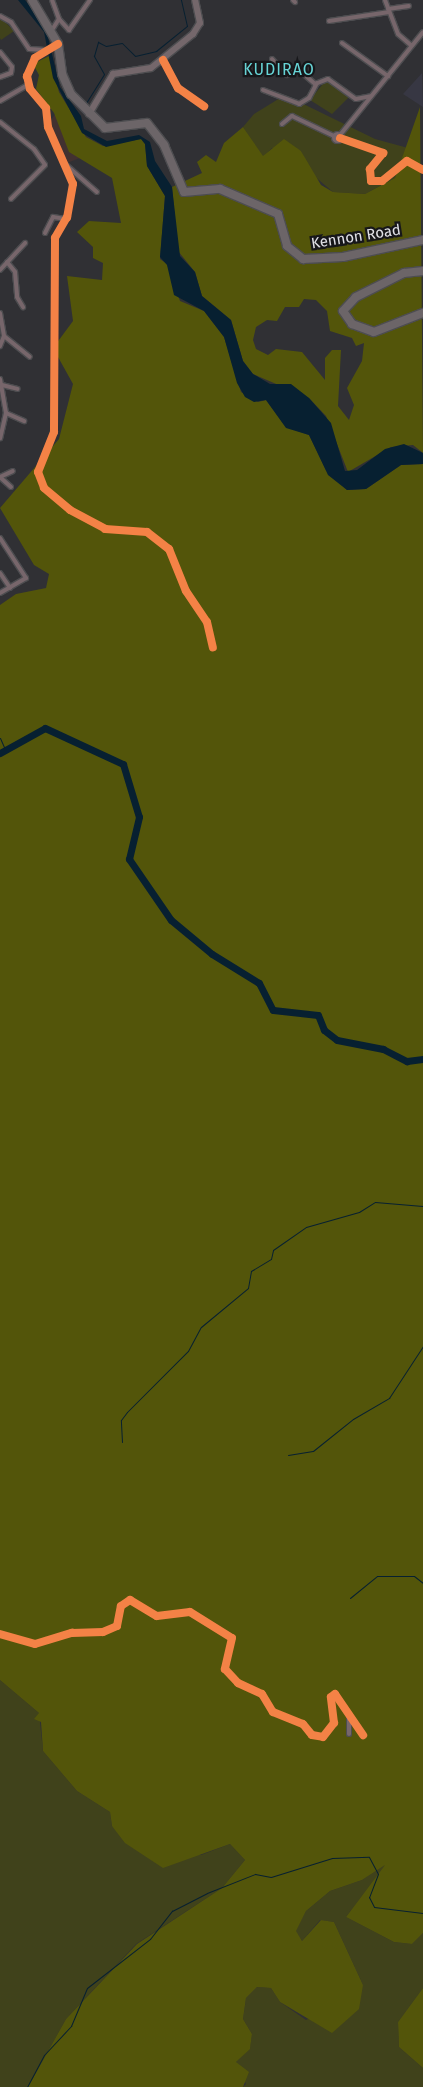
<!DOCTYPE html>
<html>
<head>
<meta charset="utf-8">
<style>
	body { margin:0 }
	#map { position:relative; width:423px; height:2087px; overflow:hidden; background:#303034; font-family:"Fira Sans",sans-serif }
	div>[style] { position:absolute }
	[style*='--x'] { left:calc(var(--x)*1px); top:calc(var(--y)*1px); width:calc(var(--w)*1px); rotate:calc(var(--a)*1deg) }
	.built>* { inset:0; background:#373743 }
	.education>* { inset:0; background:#423130 }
	.green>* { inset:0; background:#40421b }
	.forest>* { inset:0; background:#53550a }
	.water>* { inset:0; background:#072031 }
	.stream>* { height:1px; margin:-0.5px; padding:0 0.5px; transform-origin:0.5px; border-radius:0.5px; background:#072031 }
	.river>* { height:7px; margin:-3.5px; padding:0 3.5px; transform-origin:3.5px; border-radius:3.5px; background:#072031 }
	.roads { filter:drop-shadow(1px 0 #4d4d50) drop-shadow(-1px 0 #4d4d50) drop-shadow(0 1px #4d4d50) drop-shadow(0 -1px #4d4d50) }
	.street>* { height:4px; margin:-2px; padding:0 2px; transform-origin:2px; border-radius:2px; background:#77666b }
	.street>.ring { margin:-2px; padding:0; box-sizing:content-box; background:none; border:4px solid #77666b; border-radius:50% }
	.primary>* { height:6px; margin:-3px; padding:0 3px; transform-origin:3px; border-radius:3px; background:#74676b }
	.highway>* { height:8px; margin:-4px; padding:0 4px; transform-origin:4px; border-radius:4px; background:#6c6568 }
	.cycleway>* { height:8px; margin:-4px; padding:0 4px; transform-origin:4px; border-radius:4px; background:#f48246 }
	span { translate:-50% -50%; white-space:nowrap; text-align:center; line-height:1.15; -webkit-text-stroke:4.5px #17171a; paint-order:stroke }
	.street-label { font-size:15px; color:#e1e1e6 }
	.neighbourhood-label { font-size:16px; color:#67d4d6; letter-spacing:1px }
</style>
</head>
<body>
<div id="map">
	<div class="built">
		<i style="clip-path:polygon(423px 72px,422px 73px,423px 107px,403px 94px)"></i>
	</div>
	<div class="education">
		<i style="clip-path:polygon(57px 112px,80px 158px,67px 163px,48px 124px)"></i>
	</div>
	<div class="green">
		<i style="clip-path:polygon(0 17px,14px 31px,1px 40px,0 38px)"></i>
		<i style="clip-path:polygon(326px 80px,349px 97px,332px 114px,310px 100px)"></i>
		<i style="clip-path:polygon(285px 95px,375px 139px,408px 148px,395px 178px,365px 194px,333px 192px,313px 175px,301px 151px,272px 148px,263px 157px,243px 127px,254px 114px)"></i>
		<i style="clip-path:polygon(0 1680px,39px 1713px,43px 1751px,77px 1791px,110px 1812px,112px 1826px,201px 1855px,230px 1844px,245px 1860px,222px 1888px,136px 1944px,66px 2019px,28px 2087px,0 2087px)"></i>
		<i style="clip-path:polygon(386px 1864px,346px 1917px,394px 1942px,412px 1944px,423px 1933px,423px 1988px,398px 2022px,399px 2047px,423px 2068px,423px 2087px,243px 2087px,246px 2084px,236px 2062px,250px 2048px,252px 2034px,243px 2019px,246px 1998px,257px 1987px,271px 1988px,280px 2002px,306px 2020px,363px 1985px,334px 1922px,320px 1920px,302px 1941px,295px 1931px,306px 1911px,330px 1891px,362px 1880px)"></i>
	</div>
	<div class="forest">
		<i style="clip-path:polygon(49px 56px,59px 92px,86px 137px,103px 146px,141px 139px,145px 144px,147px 166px,165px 196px,160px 259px,167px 264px,180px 301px,204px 311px,224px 337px,241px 392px,258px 402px,266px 400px,286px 427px,309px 435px,326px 470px,347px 490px,366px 489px,401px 465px,423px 464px,423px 1933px,412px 1944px,394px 1942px,346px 1917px,385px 1865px,362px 1880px,330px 1891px,306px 1911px,296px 1931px,302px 1941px,321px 1920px,334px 1922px,363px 1985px,359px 2009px,332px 2033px,280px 2002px,271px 1988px,257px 1987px,246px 1998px,243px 2019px,252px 2034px,250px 2049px,236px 2062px,249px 2072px,243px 2087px,28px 2087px,66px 2019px,137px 1944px,222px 1888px,245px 1860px,230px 1844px,163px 1868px,125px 1843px,112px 1826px,110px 1812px,77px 1791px,43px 1751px,41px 1722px,34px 1719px,39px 1713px,0 1680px,0 605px,16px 594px,46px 588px,49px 574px,34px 565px,0 508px,59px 439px,73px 384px,53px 348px,73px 321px,67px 276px,102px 280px,103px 263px,93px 258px,93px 247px,77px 232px,89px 221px,121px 223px,112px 178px,69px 152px,54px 113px,36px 89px,39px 75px,33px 64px)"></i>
		<i style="clip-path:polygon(evenodd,420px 107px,423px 453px,413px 445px,391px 447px,348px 472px,326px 416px,309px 398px,253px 374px,243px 361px,231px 320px,202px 296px,195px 272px,178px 251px,172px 187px,202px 173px,197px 162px,206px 155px,216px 162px,224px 143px,243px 127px,263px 156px,284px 139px,301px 151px,321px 185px,333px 192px,365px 194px,395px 178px,420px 107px,304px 299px,316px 300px,327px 311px,330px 331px,352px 338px,356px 346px,364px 343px,362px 361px,347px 388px,354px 405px,349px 420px,338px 406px,341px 350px,332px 350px,325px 358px,325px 380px,302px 352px,276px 349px,268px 355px,256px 349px,253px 340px,256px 327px,267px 320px,277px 321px,285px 307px,299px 307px,304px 299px)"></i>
		<i style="clip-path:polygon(423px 1988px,423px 2068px,399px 2047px,398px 2022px)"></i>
	</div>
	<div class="water">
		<i style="clip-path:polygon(18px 0,25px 0,45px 25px,60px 87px,81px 116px,84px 129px,107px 141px,139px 135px,150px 142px,155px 161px,172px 187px,180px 256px,195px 272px,202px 296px,231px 320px,243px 361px,253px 374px,270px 384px,291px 384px,309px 398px,331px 423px,345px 471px,357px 470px,385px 449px,404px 444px,423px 453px,423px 464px,401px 465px,366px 489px,347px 490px,328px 475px,309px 435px,286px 428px,266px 400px,254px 402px,245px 397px,237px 383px,224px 337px,204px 311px,174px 295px,167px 265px,160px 257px,165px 196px,147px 166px,145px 144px,141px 139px,106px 147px,82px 133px,53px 78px,44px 32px)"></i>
	</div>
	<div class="stream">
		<i style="--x:86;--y:103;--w:34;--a:-58"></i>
		<i style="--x:104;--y:74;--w:21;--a:-119"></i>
		<i style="--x:94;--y:56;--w:15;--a:-74"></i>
		<i style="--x:98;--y:42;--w:9;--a:27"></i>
		<i style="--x:106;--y:46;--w:16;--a:-11"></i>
		<i style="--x:122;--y:43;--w:18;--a:45"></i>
		<i style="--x:135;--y:56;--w:22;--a:-13"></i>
		<i style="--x:156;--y:51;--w:40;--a:-39"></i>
		<i style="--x:187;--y:26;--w:27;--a:-103"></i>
		<i style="--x:0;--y:738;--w:12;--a:66"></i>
		<i style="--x:122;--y:1442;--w:22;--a:-93"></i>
		<i style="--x:121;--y:1420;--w:10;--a:-53"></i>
		<i style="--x:127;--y:1412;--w:86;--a:-45"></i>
		<i style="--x:188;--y:1351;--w:27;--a:-62"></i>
		<i style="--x:201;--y:1327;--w:61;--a:-39.7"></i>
		<i style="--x:248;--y:1288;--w:17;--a:-80"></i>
		<i style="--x:251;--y:1271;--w:23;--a:-31"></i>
		<i style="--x:271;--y:1259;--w:9;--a:-77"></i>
		<i style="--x:273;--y:1250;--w:40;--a:-34.9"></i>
		<i style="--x:306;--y:1227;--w:55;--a:-15.8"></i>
		<i style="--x:359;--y:1212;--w:19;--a:-32"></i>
		<i style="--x:375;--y:1202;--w:48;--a:4.8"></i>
		<i style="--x:288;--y:1455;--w:25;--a:-9"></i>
		<i style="--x:313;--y:1451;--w:51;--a:-38.7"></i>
		<i style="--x:353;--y:1419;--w:42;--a:-30.3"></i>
		<i style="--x:389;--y:1398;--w:62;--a:-56.8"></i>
		<i style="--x:350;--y:1598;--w:35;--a:-39"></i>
		<i style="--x:377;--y:1576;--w:37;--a:0"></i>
		<i style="--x:414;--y:1576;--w:11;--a:38"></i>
		<i style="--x:27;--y:2087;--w:36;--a:-62"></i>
		<i style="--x:44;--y:2055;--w:40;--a:-47"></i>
		<i style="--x:71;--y:2026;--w:41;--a:-67.2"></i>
		<i style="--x:87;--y:1988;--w:80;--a:-37.9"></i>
		<i style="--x:150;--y:1939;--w:36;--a:-52"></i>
		<i style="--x:172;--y:1911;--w:39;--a:-27"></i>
		<i style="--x:207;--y:1893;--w:52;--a:-21.6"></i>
		<i style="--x:255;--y:1874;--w:16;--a:11"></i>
		<i style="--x:271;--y:1877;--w:64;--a:-17.3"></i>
		<i style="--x:332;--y:1858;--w:37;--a:-2"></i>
		<i style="--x:369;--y:1857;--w:19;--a:62"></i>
		<i style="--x:378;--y:1874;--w:25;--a:111"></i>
		<i style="--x:369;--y:1897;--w:11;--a:63"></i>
		<i style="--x:374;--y:1907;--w:49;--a:7"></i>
	</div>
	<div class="river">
		<i style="--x:0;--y:753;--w:51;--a:-29.1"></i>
		<i style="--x:45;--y:728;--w:86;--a:24.8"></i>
		<i style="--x:123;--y:764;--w:55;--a:73.2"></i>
		<i style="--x:139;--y:817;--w:43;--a:103.4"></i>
		<i style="--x:129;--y:859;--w:74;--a:55.5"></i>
		<i style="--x:171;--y:920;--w:53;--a:39.7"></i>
		<i style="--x:212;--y:954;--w:55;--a:31.7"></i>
		<i style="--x:259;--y:983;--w:30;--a:63"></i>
		<i style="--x:273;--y:1010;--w:45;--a:6.3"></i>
		<i style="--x:318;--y:1015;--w:16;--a:68"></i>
		<i style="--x:324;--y:1030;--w:16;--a:38"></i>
		<i style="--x:337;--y:1040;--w:47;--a:11.1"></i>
		<i style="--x:383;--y:1049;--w:27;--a:27"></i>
		<i style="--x:407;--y:1061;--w:16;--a:-7"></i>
	</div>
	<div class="roads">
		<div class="street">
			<i style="--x:293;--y:0;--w:3;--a:45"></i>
			<i style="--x:385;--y:0;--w:36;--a:69"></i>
			<i style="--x:398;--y:34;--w:18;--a:41"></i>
			<i style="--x:388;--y:9;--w:21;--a:-8"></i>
			<i style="--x:0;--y:16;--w:13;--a:29"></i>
			<i style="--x:11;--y:22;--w:32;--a:56"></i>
			<i style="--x:29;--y:49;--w:16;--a:4"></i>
			<i style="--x:59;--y:19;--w:15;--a:48"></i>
			<i style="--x:69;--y:30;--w:37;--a:-55"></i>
			<i style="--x:329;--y:21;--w:61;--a:-8.5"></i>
			<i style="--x:52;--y:30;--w:13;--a:-58"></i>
			<i style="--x:59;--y:19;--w:20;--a:-110"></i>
			<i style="--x:342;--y:43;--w:57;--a:35.7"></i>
			<i style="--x:58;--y:44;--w:27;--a:149"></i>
			<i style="--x:35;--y:58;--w:20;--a:114"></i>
			<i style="--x:27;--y:76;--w:13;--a:77"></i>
			<i style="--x:30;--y:89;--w:25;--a:50"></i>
			<i style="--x:46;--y:108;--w:19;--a:84"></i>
			<i style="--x:48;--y:127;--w:62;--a:66.3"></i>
			<i style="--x:73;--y:184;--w:34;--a:100"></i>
			<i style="--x:67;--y:217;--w:24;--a:120"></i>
			<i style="--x:55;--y:238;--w:194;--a:90.3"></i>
			<i style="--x:54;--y:432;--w:43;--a:111.8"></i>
			<i style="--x:38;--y:472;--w:17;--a:69"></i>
			<i style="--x:44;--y:488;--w:34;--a:40"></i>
			<i style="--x:70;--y:510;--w:40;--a:28"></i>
			<i style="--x:105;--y:529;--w:42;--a:4.1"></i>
			<i style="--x:147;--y:532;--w:28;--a:38"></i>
			<i style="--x:169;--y:549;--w:45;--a:68"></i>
			<i style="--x:186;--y:591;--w:37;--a:56"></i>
			<i style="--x:207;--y:622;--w:26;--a:77"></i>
			<i style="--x:0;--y:52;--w:19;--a:51"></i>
			<i style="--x:12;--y:67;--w:6;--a:99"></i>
			<i style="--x:11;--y:73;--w:12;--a:160"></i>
			<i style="--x:272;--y:59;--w:22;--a:47"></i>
			<i style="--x:287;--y:75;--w:13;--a:-23"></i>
			<i style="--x:299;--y:70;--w:21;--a:41"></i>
			<i style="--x:315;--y:84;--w:14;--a:-21"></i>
			<i style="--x:328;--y:79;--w:34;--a:36"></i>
			<i style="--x:356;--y:99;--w:15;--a:-11"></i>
			<i style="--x:163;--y:60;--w:32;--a:62"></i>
			<i style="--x:178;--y:88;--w:32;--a:35"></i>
			<i style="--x:263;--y:90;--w:39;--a:21"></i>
			<i style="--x:299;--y:104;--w:12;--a:-31"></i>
			<i style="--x:309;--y:98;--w:17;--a:-62"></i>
			<i style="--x:0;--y:101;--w:32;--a:-30"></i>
			<i style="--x:0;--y:122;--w:43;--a:38.5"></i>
			<i style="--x:34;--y:149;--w:19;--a:55"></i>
			<i style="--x:45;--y:165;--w:48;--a:135"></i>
			<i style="--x:282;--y:124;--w:13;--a:-39"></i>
			<i style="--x:292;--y:116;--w:47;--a:25.5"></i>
			<i class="ring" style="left:333.5px;top:133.5px;width:3px;height:3px"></i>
			<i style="--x:340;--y:135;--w:132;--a:-51.1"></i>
			<i style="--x:340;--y:138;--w:46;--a:19.2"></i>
			<i style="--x:383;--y:153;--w:21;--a:129"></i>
			<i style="--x:370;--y:169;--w:12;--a:85"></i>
			<i style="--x:371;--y:181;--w:11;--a:0"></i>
			<i style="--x:382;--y:181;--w:32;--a:-39"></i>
			<i style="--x:407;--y:161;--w:18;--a:29"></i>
			<i style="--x:66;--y:165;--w:41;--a:41.1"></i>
			<i style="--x:45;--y:233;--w:18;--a:-63"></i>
			<i style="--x:53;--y:217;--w:12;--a:9"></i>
			<i style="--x:7;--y:262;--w:13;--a:51"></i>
			<i style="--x:15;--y:272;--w:25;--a:85"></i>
			<i style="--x:17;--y:297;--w:12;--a:59"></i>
			<i style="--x:0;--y:270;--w:37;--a:-47"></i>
			<i style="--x:0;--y:313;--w:23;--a:80"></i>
			<i style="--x:4;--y:336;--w:11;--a:112"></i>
			<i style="--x:4;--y:336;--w:33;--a:39"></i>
			<i style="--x:0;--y:379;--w:35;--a:80"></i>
			<i style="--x:6;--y:413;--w:26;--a:103"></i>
			<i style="--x:2;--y:385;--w:16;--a:14"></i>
			<i style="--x:6;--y:413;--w:20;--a:24"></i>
			<i style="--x:11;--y:487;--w:15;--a:-138"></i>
			<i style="--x:0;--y:477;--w:14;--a:-25"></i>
			<i style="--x:0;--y:538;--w:48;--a:57"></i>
			<i style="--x:26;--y:578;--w:30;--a:150"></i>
			<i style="--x:0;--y:573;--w:18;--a:56"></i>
			<i style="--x:0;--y:1634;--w:36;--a:16"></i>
			<i style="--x:35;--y:1644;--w:39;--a:-17"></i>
			<i style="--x:72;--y:1633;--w:31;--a:-2"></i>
			<i style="--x:103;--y:1632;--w:15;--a:-23"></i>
			<i style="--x:117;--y:1626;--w:20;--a:-79"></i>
			<i style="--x:121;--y:1606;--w:11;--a:-34"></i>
			<i style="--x:130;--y:1600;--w:31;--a:31"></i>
			<i style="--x:157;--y:1616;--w:33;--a:-7"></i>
			<i style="--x:190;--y:1612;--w:49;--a:31.8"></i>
			<i style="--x:232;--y:1638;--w:32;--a:103"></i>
			<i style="--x:225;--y:1669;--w:19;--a:47"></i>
			<i style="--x:238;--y:1683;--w:26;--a:25"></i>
			<i style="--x:262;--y:1694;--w:21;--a:59"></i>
			<i style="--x:273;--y:1712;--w:32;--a:22"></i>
			<i style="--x:303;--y:1724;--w:14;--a:51"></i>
			<i style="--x:312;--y:1735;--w:11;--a:10"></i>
			<i style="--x:323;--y:1737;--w:18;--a:-52"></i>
			<i style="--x:334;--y:1723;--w:26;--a:-97"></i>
			<i style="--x:331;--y:1697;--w:5;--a:-37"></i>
			<i style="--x:335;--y:1694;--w:50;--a:55.7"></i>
			<i style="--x:349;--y:1734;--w:15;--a:-90"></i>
		</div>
		<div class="primary">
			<i style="--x:89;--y:114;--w:47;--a:-59"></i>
			<i style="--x:113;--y:74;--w:38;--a:-9"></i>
			<i style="--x:151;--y:68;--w:54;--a:-39"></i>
			<i style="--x:193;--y:34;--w:13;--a:-58"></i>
			<i style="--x:200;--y:23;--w:24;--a:-102"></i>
		</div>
		<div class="highway">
			<i style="--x:32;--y:0;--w:51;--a:59.4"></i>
			<i style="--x:58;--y:44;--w:30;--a:82"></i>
			<i style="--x:62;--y:74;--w:22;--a:66"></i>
			<i style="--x:71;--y:94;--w:48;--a:45"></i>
			<i style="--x:105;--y:128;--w:42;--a:-6.8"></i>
			<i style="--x:147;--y:123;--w:28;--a:52"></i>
			<i style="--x:164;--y:145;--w:51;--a:66.9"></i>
			<i style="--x:184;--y:192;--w:36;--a:-5"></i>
			<i style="--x:220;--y:189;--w:63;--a:23.3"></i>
			<i style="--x:278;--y:214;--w:33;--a:74"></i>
			<i style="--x:287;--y:246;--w:21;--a:39"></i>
			<i style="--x:303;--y:259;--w:40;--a:-2.9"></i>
			<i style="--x:343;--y:257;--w:82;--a:-12"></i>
			<i style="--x:423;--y:271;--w:19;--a:174"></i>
			<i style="--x:404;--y:273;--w:54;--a:153.4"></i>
			<i style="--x:356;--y:297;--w:19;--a:133"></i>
			<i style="--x:343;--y:311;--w:16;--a:55"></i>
			<i style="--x:352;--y:324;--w:23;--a:20"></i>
			<i style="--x:374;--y:332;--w:53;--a:-21.2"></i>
		</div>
	</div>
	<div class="cycleway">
		<i style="--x:58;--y:44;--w:27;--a:149"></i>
		<i style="--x:35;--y:58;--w:20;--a:114"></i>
		<i style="--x:27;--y:76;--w:13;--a:77"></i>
		<i style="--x:30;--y:89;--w:25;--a:50"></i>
		<i style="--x:46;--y:108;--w:19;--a:84"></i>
		<i style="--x:48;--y:127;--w:62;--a:66.3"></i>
		<i style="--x:73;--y:184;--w:34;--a:100"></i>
		<i style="--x:67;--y:217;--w:24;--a:120"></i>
		<i style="--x:55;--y:238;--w:194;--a:90.3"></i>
		<i style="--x:54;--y:432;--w:43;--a:111.8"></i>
		<i style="--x:38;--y:472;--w:17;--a:69"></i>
		<i style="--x:44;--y:488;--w:34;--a:40"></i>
		<i style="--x:70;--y:510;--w:40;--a:28"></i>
		<i style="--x:105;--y:529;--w:42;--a:4.1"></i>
		<i style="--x:147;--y:532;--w:28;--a:38"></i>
		<i style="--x:169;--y:549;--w:45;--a:68"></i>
		<i style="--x:186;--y:591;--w:37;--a:56"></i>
		<i style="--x:207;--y:622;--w:26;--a:77"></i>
		<i style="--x:163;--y:60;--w:32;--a:62"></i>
		<i style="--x:178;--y:88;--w:32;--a:35"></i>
		<i style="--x:340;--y:138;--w:46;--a:19.2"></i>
		<i style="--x:383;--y:153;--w:21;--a:129"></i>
		<i style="--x:370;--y:169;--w:12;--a:85"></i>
		<i style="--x:371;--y:181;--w:11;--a:0"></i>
		<i style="--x:382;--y:181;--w:32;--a:-39"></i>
		<i style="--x:407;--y:161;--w:18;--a:29"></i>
		<i style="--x:0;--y:1634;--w:36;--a:16"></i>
		<i style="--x:35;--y:1644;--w:39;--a:-17"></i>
		<i style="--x:72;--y:1633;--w:31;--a:-2"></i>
		<i style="--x:103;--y:1632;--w:15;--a:-23"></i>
		<i style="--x:117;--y:1626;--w:20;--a:-79"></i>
		<i style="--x:121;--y:1606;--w:11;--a:-34"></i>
		<i style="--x:130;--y:1600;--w:31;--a:31"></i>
		<i style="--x:157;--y:1616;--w:33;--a:-7"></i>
		<i style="--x:190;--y:1612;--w:49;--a:31.8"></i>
		<i style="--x:232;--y:1638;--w:32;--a:103"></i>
		<i style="--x:225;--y:1669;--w:19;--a:47"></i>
		<i style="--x:238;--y:1683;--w:26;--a:25"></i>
		<i style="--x:262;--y:1694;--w:21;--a:59"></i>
		<i style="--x:273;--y:1712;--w:32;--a:22"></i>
		<i style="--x:303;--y:1724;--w:14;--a:51"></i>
		<i style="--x:312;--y:1735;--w:11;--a:10"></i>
		<i style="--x:323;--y:1737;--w:18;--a:-52"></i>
		<i style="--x:334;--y:1723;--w:26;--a:-97"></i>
		<i style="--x:331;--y:1697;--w:5;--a:-37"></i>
		<i style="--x:335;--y:1694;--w:50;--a:55.7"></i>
	</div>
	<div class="street-label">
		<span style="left:356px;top:237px;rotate:-9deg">Kennon Road</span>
	</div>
	<div class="neighbourhood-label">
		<span style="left:279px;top:70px">KUDIRAO</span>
	</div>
</div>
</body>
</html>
